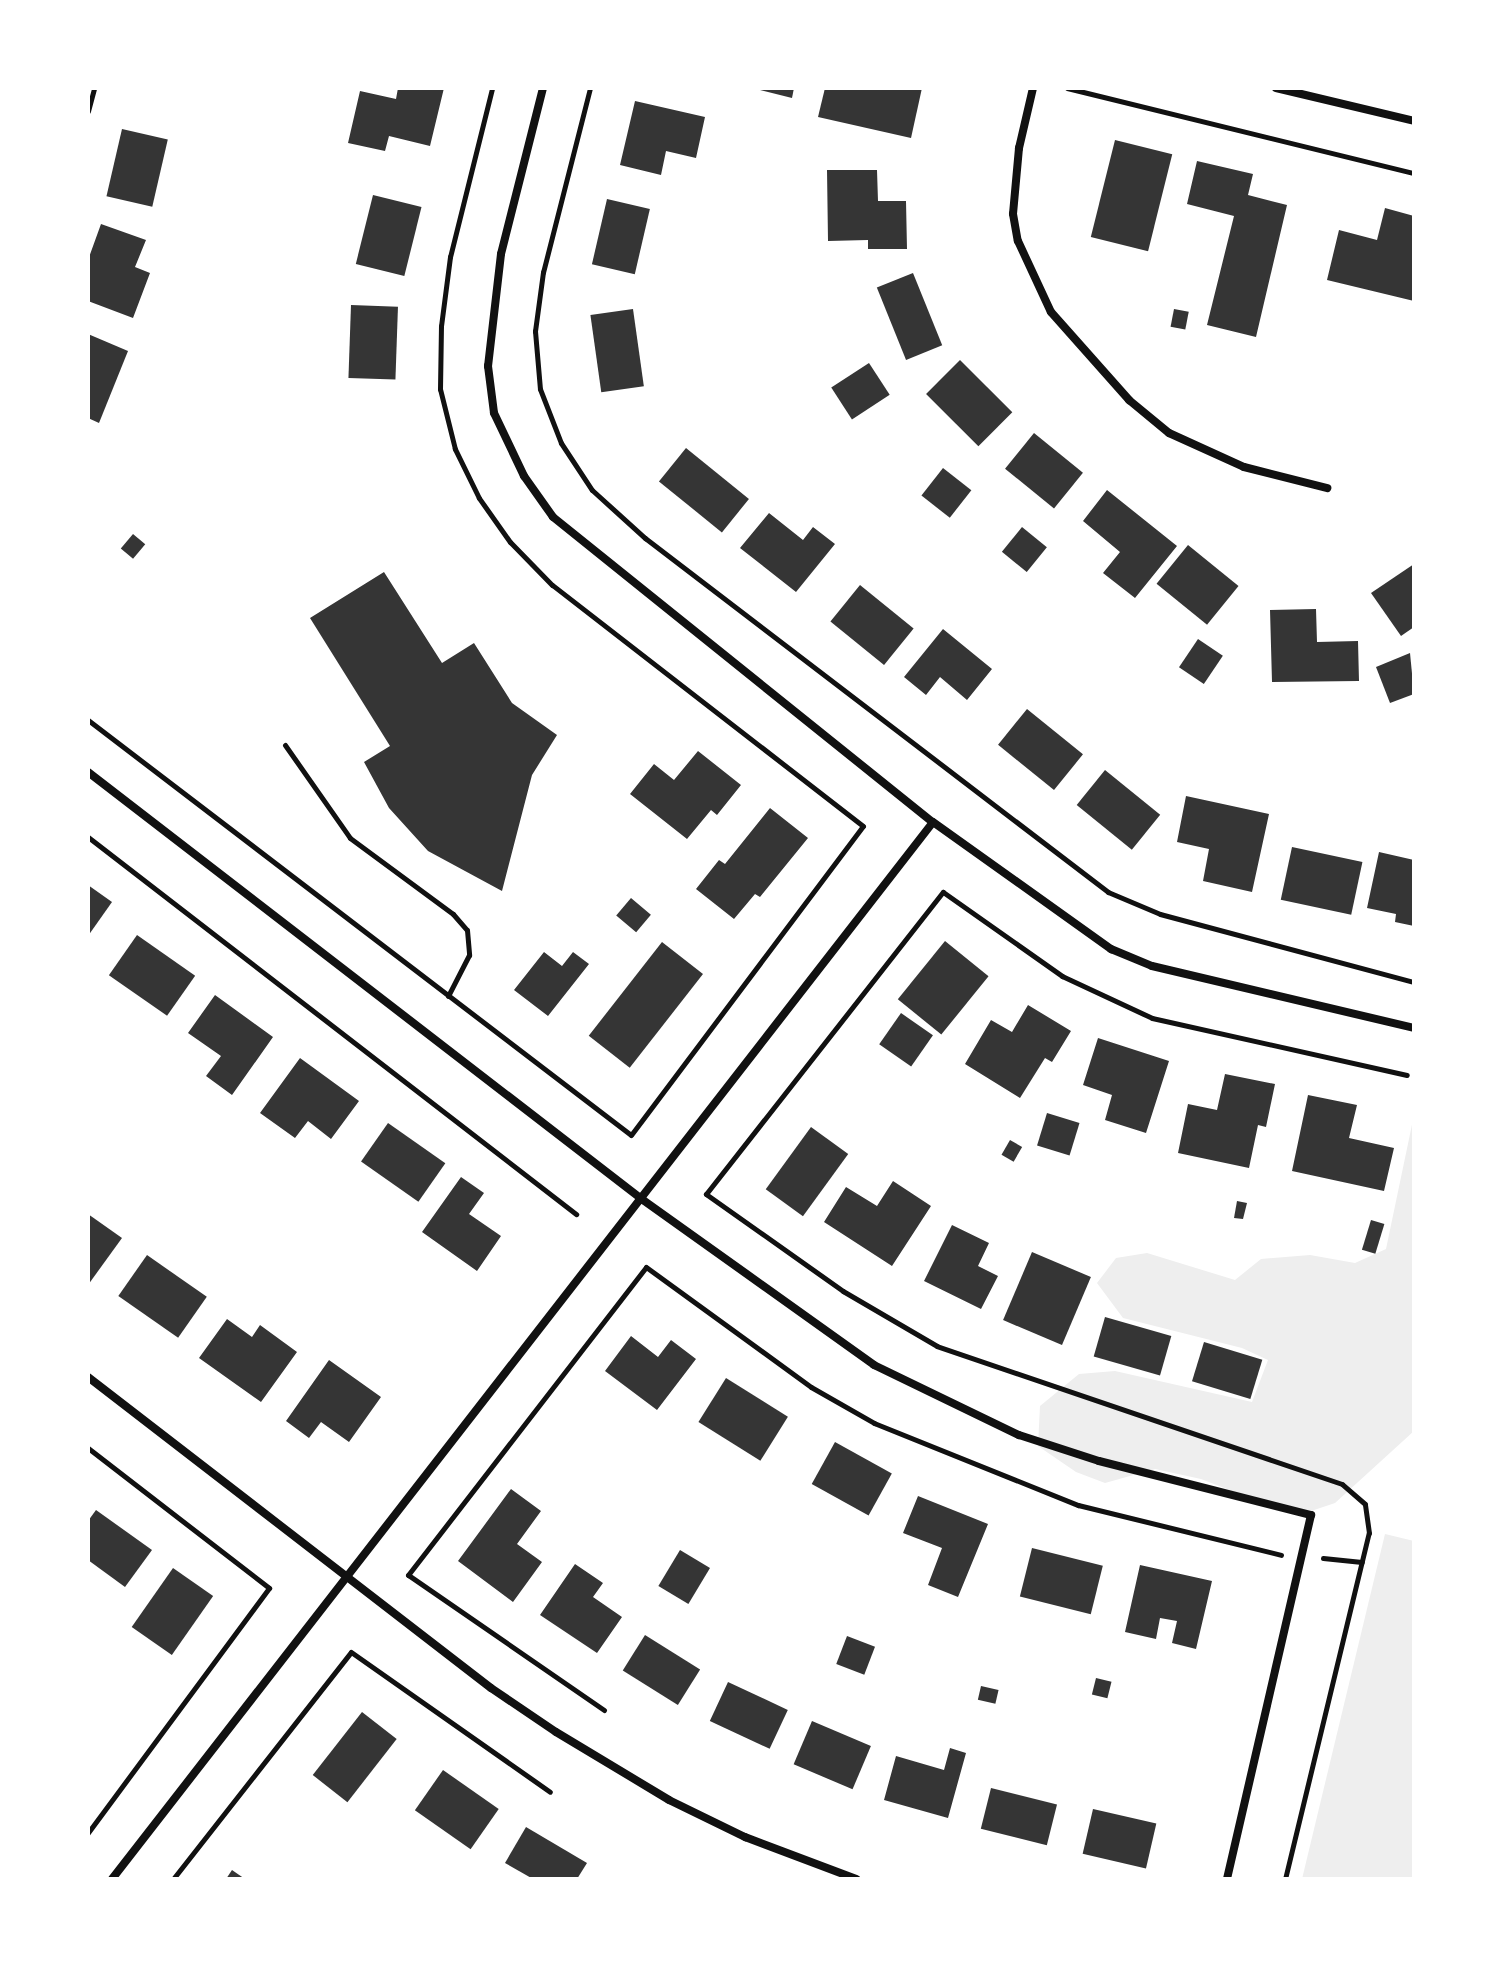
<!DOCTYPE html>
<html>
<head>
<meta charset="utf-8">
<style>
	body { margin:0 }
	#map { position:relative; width:1502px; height:1967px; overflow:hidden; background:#fff; font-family:"IBM Plex Sans",sans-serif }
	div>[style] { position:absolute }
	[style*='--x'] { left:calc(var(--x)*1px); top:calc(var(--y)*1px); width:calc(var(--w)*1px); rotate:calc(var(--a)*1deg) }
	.green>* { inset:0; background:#eee }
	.building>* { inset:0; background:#353535; transform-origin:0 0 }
	.path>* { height:5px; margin:-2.5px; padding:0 2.5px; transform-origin:2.5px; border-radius:2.5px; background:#111 }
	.minor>* { height:8px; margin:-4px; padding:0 4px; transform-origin:4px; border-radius:4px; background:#111 }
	span { translate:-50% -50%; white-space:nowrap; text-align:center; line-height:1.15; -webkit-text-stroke:6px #fff; paint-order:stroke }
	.frame { position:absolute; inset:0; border:90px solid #fff; pointer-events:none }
</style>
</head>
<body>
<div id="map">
	<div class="green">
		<i style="clip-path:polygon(1414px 1115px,1414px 1431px,1335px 1503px,1308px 1512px,1271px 1506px,1201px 1479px,1155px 1469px,1105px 1483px,1076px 1472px,1038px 1446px,1040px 1406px,1079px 1374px,1115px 1371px,1252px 1402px,1268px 1360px,1242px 1348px,1123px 1318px,1097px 1283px,1116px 1258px,1147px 1253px,1235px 1280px,1261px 1259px,1310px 1255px,1355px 1263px,1386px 1249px)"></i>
		<i style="clip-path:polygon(1385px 1534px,1414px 1541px,1414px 1879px,1302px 1879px)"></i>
	</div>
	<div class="building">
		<i style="clip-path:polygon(398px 88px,444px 88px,430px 146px,389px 136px,385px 151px,348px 143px,360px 91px,396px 99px)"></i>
		<i style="clip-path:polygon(752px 88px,794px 88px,792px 98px)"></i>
		<i style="clip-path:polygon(825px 88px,922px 88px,911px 138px,818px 117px)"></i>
		<i style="clip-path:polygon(635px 101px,705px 117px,696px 158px,666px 151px,661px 175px,620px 165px)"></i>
		<i style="left:122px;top:129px;width:47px;height:69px;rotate:13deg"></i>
		<i style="left:1115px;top:140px;width:59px;height:100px;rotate:14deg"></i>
		<i style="clip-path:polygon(1197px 161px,1253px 174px,1248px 195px,1287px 205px,1256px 337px,1207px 325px,1234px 216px,1187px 204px)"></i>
		<i style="clip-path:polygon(827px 170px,877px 170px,878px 201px,906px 201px,907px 249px,868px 249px,868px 240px,828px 241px)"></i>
		<i style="left:373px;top:195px;width:50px;height:71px;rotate:14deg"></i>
		<i style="left:607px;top:199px;width:44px;height:67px;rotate:13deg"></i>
		<i style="clip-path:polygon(1385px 208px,1414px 216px,1414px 301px,1327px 280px,1339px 230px,1377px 240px)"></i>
		<i style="clip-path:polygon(101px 224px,146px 240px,135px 267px,150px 273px,133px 318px,88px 301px,88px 260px)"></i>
		<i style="left:913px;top:273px;width:78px;height:39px;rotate:68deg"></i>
		<i style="left:351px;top:305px;width:47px;height:73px;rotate:2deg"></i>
		<i style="left:633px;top:309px;width:78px;height:43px;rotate:82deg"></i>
		<i style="left:1174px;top:309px;width:15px;height:18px;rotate:11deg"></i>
		<i style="clip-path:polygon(88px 334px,128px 351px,99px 423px,88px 418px)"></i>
		<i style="left:960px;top:360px;width:74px;height:48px;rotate:45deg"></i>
		<i style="left:869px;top:363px;width:38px;height:45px;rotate:57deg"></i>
		<i style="left:1034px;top:433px;width:63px;height:46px;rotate:39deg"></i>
		<i style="left:686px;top:448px;width:81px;height:43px;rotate:39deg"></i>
		<i style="left:943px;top:468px;width:36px;height:35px;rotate:38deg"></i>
		<i style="clip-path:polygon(1107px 490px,1177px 546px,1135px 598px,1103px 573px,1120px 552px,1083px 521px)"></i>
		<i style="clip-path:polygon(769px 513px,803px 540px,813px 527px,835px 544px,796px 592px,740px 548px)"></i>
		<i style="left:1022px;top:527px;width:32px;height:32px;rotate:39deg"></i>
		<i style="left:133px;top:534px;width:16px;height:19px;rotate:40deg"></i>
		<i style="left:1188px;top:545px;width:65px;height:50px;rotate:39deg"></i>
		<i style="clip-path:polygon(1414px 564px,1414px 627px,1401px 636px,1371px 593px)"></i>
		<i style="clip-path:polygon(384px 572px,442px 663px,474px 643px,512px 703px,557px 735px,532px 775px,502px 891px,428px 851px,389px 808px,364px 762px,390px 746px,310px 618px)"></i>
		<i style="left:860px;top:585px;width:69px;height:47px;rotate:39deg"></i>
		<i style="clip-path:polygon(1316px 609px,1317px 642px,1358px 641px,1359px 681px,1272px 682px,1270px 610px)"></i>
		<i style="clip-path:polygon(943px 629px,992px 669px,967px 700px,940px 677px,926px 695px,904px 677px)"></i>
		<i style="left:1198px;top:639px;width:30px;height:34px;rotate:34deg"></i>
		<i style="clip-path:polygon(1410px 653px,1414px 694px,1390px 703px,1376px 667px)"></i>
		<i style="left:1027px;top:709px;width:72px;height:46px;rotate:39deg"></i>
		<i style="clip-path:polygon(698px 751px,741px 785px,717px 815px,711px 810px,687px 839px,630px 794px,654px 764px,674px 780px)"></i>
		<i style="left:1105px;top:770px;width:71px;height:45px;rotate:39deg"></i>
		<i style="clip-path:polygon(1186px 796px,1269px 814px,1252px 892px,1203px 881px,1209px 849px,1177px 842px)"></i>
		<i style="clip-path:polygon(770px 808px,808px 838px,760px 897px,755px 894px,734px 919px,696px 889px,719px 860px,725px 864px)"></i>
		<i style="left:1292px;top:847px;width:72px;height:54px;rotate:12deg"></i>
		<i style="clip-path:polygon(1379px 852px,1414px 860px,1414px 926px,1395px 922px,1396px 914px,1367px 908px)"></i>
		<i style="clip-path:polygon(88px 885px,112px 902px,88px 936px)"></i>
		<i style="left:631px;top:898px;width:26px;height:23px;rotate:40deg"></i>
		<i style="left:137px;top:935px;width:71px;height:49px;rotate:35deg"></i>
		<i style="left:945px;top:941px;width:56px;height:75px;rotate:39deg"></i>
		<i style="left:662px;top:942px;width:52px;height:119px;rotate:38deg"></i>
		<i style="clip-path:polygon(544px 952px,562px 966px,573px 952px,589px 964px,548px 1016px,514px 990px)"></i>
		<i style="clip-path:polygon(215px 995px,273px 1037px,232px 1095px,206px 1076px,221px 1056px,188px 1033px)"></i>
		<i style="clip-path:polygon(1028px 1005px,1071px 1031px,1052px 1062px,1045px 1058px,1020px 1098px,965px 1064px,991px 1020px,1012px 1032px)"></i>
		<i style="left:901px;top:1013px;width:39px;height:38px;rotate:35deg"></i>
		<i style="clip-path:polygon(1098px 1038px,1169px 1061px,1146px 1133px,1105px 1120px,1112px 1095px,1083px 1085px)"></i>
		<i style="clip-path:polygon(300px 1058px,359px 1101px,331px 1139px,308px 1121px,295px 1138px,260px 1113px)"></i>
		<i style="clip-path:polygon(1225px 1074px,1275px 1084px,1266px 1127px,1258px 1125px,1249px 1168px,1178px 1153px,1188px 1104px,1217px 1110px)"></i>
		<i style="clip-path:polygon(1308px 1095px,1357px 1105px,1349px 1138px,1394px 1148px,1384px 1191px,1292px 1171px)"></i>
		<i style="left:1047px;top:1113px;width:34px;height:34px;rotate:17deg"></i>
		<i style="left:388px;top:1123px;width:70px;height:47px;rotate:35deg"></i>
		<i style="left:811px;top:1127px;width:46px;height:77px;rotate:36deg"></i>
		<i style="left:1010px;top:1140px;width:14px;height:17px;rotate:30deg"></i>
		<i style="clip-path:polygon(461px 1177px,484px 1193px,469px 1214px,501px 1236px,477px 1271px,422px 1232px)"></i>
		<i style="clip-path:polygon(893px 1181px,931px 1206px,892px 1266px,824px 1222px,846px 1187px,877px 1206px)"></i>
		<i style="clip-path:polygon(1237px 1201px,1247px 1203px,1243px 1219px,1234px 1218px)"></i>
		<i style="clip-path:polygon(88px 1214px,122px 1238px,88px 1285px)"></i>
		<i style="left:1371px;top:1220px;width:14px;height:31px;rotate:17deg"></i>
		<i style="clip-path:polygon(952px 1225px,989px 1243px,978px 1266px,998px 1276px,981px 1309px,924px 1281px)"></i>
		<i style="left:1032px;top:1252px;width:64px;height:74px;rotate:23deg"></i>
		<i style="left:147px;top:1255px;width:73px;height:50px;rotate:35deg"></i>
		<i style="left:1105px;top:1317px;width:69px;height:41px;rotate:16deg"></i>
		<i style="clip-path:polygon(227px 1319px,252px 1337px,260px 1325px,297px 1352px,261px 1402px,199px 1358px)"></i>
		<i style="clip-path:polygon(631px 1336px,658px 1357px,671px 1340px,696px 1359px,657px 1410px,605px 1371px)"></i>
		<i style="left:1204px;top:1342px;width:61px;height:41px;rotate:17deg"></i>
		<i style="clip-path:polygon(329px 1360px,381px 1397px,349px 1442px,321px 1422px,309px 1438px,286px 1421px)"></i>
		<i style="left:726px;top:1378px;width:73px;height:52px;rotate:32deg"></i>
		<i style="left:835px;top:1442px;width:65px;height:48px;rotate:29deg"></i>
		<i style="clip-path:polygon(511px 1489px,541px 1511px,517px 1544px,542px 1562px,513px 1602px,458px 1561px)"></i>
		<i style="clip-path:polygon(918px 1496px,988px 1524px,958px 1597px,928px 1585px,942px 1548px,903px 1533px)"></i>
		<i style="clip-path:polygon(96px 1510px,152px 1550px,125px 1587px,88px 1560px,88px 1521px)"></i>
		<i style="left:1032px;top:1548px;width:73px;height:50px;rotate:14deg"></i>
		<i style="left:680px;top:1550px;width:35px;height:42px;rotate:31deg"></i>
		<i style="clip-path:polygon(575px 1564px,603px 1583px,593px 1597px,622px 1617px,597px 1653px,540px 1615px)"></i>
		<i style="clip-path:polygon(1140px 1565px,1212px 1581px,1196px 1649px,1172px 1643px,1177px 1621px,1160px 1618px,1156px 1639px,1125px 1632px)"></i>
		<i style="left:173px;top:1568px;width:49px;height:72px;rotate:35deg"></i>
		<i style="left:645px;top:1635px;width:65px;height:42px;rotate:32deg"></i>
		<i style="left:847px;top:1636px;width:30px;height:30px;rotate:21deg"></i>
		<i style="left:1096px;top:1678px;width:16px;height:17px;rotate:14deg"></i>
		<i style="left:728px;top:1682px;width:66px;height:43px;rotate:25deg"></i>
		<i style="left:981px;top:1686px;width:18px;height:14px;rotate:13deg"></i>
		<i style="left:362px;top:1712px;width:44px;height:80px;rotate:38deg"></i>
		<i style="left:812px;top:1721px;width:64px;height:47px;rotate:23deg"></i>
		<i style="clip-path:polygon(950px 1748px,966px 1753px,948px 1818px,884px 1800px,896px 1756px,944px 1770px)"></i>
		<i style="left:443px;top:1770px;width:68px;height:49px;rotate:35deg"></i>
		<i style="left:991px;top:1788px;width:68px;height:42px;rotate:14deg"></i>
		<i style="left:1093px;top:1809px;width:65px;height:46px;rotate:13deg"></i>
		<i style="clip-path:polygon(526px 1827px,587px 1863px,577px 1879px,533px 1879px,505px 1863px)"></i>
		<i style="clip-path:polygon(232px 1870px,245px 1879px,226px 1879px)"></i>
	</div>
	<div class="path">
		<i style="--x:590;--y:88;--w:190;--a:104.3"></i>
		<i style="--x:543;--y:272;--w:60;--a:97.7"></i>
		<i style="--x:535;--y:331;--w:58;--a:85.1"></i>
		<i style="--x:540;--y:389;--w:58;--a:68.7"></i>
		<i style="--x:561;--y:443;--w:56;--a:56.6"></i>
		<i style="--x:592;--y:490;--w:72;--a:42.2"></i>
		<i style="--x:645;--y:538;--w:583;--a:37.4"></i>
		<i style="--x:1108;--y:892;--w:56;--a:22.9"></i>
		<i style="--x:1160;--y:914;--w:263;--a:15"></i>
		<i style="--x:1067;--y:88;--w:357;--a:13.8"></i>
		<i style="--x:88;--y:111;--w:24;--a:-75"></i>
		<i style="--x:88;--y:720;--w:683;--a:37.39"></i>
		<i style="--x:631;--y:1135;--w:386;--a:-53.1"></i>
		<i style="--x:863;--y:826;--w:393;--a:-142.2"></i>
		<i style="--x:552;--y:585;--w:60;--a:-134.3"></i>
		<i style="--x:510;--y:542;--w:54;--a:-125.2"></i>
		<i style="--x:479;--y:498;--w:55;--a:-116.1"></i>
		<i style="--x:455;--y:449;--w:62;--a:-104"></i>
		<i style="--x:440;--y:389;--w:63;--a:-89.1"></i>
		<i style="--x:441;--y:326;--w:70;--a:-82.6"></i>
		<i style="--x:450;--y:257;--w:174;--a:-76"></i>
		<i style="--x:285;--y:745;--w:113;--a:55"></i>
		<i style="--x:350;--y:838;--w:128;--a:36.4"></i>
		<i style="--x:453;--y:914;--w:21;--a:49"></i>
		<i style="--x:467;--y:930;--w:25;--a:85"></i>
		<i style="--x:469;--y:955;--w:46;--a:117.1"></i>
		<i style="--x:88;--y:837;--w:617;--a:37.69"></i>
		<i style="--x:88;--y:1448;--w:229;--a:37.7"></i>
		<i style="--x:269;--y:1588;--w:305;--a:126.5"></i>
		<i style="--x:1323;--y:1558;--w:39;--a:6"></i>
		<i style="--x:604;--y:1710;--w:238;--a:-145.4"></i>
		<i style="--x:408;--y:1575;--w:389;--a:-52.3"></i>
		<i style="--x:646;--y:1267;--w:204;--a:36"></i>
		<i style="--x:811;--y:1387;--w:73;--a:29.7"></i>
		<i style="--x:874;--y:1423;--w:220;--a:21.9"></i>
		<i style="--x:1078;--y:1505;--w:209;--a:13.8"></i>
		<i style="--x:173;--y:1879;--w:288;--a:-51.9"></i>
		<i style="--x:351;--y:1652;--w:243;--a:35.1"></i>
		<i style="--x:1285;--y:1879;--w:356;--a:-76.4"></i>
		<i style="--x:1369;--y:1533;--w:29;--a:-98"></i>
		<i style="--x:1365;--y:1504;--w:30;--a:-139"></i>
		<i style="--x:1342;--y:1484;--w:428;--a:-161.2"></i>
		<i style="--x:937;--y:1346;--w:109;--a:-149.7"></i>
		<i style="--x:843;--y:1291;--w:168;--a:-144.7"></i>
		<i style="--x:706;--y:1194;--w:384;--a:-51.9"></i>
		<i style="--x:943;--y:892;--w:146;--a:35.2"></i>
		<i style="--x:1062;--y:976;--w:99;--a:25"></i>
		<i style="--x:1152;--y:1018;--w:261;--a:12.6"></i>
	</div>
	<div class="minor">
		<i style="--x:543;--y:88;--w:171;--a:104.2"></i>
		<i style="--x:501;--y:254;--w:113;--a:96.6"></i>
		<i style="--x:488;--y:366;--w:47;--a:82.7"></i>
		<i style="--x:494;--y:413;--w:70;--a:64.5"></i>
		<i style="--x:524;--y:476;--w:50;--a:54.7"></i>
		<i style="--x:553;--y:517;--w:487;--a:38.8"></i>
		<i style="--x:933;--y:822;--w:219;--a:35.5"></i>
		<i style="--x:1111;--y:949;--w:44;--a:22.5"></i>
		<i style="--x:1152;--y:966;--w:269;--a:13.3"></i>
		<i style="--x:1033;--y:88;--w:62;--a:103.1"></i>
		<i style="--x:1019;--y:148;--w:66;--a:95.2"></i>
		<i style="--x:1013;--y:214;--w:27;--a:80"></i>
		<i style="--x:1018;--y:241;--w:78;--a:65.1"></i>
		<i style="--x:1051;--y:312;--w:118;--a:48.4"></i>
		<i style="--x:1129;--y:400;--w:52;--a:39.5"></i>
		<i style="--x:1169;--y:433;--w:82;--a:24.4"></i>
		<i style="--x:1244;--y:467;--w:86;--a:14.2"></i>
		<i style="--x:1276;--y:88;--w:142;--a:13.4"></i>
		<i style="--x:88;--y:772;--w:701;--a:37.64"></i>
		<i style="--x:643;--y:1200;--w:284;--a:35.5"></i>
		<i style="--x:874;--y:1365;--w:161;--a:25.8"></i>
		<i style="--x:1019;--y:1435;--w:84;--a:18"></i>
		<i style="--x:1099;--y:1461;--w:219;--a:14.3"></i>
		<i style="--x:1311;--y:1515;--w:374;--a:103"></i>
		<i style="--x:88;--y:1377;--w:509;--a:37.66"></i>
		<i style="--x:491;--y:1688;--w:78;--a:34.1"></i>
		<i style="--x:556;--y:1732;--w:132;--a:31"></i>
		<i style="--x:669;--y:1800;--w:85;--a:26"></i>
		<i style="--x:745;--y:1837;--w:119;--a:20.7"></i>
		<i style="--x:112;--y:1879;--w:1338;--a:-52.16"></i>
	</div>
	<div class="frame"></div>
</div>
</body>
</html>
